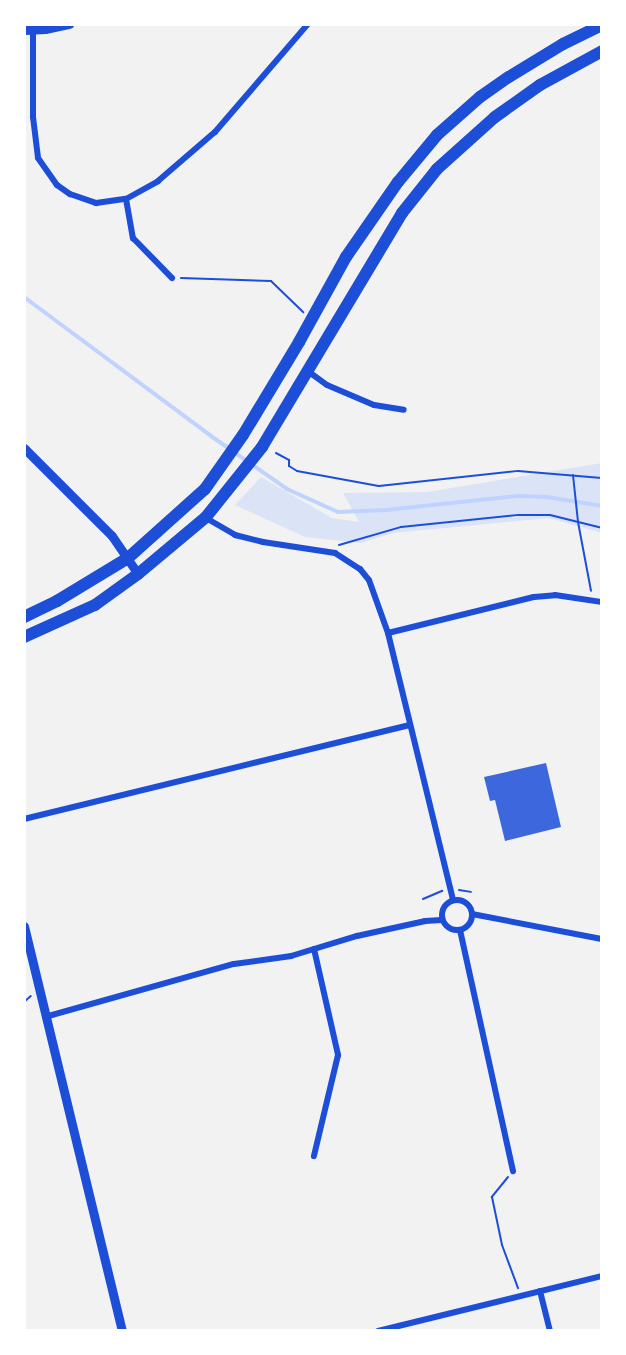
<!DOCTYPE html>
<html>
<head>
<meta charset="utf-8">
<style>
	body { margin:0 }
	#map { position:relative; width:626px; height:1355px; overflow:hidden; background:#f2f2f2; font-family:Helvetica,sans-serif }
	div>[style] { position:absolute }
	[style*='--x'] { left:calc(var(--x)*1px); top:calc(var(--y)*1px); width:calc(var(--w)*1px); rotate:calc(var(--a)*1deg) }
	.green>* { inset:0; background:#dbe4f7 }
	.stream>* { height:4px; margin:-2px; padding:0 2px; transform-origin:2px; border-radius:2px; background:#bfd3fe }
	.building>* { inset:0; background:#3d67dc }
	.path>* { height:2px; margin:-1px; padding:0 1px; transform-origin:1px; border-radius:1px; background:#1d4ed8 }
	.minor>* { height:6px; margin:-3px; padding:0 3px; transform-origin:3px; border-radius:3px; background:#1d4ed8 }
	.minor>.ring { margin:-3px; padding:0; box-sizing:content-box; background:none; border:6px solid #1d4ed8; border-radius:50% }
	.tertiary>* { height:9px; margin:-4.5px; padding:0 4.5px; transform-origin:4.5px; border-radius:4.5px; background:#1d4ed8 }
	.primary>* { height:12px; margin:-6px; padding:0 6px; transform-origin:6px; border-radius:6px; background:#1d4ed8 }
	span { translate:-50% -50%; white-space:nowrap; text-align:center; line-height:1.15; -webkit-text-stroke:4.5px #fff; paint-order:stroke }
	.frame { position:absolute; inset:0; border:26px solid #fff; pointer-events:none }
</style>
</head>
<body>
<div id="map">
	<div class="green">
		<i style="clip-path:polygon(602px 463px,602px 533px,549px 518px,393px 533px,361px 543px,305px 537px,235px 505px,261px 477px,332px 518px,359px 522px,343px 493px,427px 492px)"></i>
	</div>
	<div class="stream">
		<i style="--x:24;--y:297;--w:233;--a:36.6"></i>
		<i style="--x:211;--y:436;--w:93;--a:34.9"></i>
		<i style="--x:287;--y:489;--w:56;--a:24.3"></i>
		<i style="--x:338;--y:512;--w:48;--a:-2.4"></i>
		<i style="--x:386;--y:510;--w:133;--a:-6.1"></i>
		<i style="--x:518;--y:496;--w:29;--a:2"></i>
		<i style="--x:547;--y:497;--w:56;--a:9.3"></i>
	</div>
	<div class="building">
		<i style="clip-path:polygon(546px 763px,561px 827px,505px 841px,495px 800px,490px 801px,484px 777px)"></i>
	</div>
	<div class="path">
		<i style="--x:181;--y:278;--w:90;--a:1.9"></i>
		<i style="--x:271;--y:281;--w:45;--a:44.1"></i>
		<i style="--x:276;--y:453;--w:15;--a:28"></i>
		<i style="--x:289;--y:460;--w:6;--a:90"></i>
		<i style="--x:289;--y:466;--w:9;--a:32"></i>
		<i style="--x:297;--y:471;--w:83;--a:10.4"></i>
		<i style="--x:379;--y:486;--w:140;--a:-6.2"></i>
		<i style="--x:518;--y:471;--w:84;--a:4.8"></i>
		<i style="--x:573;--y:475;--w:47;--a:83.9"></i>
		<i style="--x:578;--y:522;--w:70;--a:79.3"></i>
		<i style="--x:339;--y:545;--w:65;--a:-16.2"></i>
		<i style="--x:401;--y:527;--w:118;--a:-5.9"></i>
		<i style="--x:518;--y:515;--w:32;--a:0"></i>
		<i style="--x:550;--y:515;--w:54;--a:14"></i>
		<i style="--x:459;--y:890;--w:12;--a:9"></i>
		<i style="--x:423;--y:899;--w:21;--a:-23"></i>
		<i style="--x:24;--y:1002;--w:9;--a:-41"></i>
		<i style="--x:508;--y:1177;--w:26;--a:129"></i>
		<i style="--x:492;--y:1197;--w:49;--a:78.2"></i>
		<i style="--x:502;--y:1245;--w:46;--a:69.6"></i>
	</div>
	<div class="minor">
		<i style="--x:33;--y:30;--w:87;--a:90"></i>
		<i style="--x:33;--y:117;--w:41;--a:83"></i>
		<i style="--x:38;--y:158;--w:33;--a:55"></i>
		<i style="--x:57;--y:185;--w:16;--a:35"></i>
		<i style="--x:70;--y:194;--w:28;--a:19"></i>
		<i style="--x:96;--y:203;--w:30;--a:-8"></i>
		<i style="--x:126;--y:199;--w:37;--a:-29"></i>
		<i style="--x:158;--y:181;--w:75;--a:-40.7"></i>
		<i style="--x:215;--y:132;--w:143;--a:-49.3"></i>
		<i style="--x:126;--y:199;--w:40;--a:80"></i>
		<i style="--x:133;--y:238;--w:56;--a:45.7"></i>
		<i style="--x:309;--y:372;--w:22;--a:36"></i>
		<i style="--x:327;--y:385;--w:51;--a:23.1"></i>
		<i style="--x:374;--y:405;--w:30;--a:9"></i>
		<i style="--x:206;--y:518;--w:34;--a:30"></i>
		<i style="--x:235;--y:535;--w:29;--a:14"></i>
		<i style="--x:263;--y:542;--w:73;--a:8.7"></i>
		<i style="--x:335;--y:553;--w:30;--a:33"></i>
		<i style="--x:360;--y:569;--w:14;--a:51"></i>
		<i style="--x:369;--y:580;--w:56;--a:70.3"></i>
		<i style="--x:388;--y:633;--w:275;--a:76.3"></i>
		<i style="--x:388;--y:633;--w:150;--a:-13.9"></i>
		<i style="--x:534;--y:597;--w:21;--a:-5"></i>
		<i style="--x:555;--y:595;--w:48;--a:8.5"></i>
		<i style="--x:24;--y:819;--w:397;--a:-13.7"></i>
		<i class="ring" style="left:442px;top:900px;width:24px;height:24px"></i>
		<i style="--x:472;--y:914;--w:132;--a:10.9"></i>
		<i style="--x:460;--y:930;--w:247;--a:77.6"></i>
		<i style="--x:314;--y:949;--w:109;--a:77.2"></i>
		<i style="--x:338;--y:1055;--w:104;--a:103.4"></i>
		<i style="--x:45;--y:1017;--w:196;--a:-15.7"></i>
		<i style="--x:234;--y:964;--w:58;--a:-8"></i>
		<i style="--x:291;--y:956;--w:69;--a:-16.9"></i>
		<i style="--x:357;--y:936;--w:70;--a:-12.4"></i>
		<i style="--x:425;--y:921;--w:17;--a:-3"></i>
		<i style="--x:540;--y:1291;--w:41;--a:76"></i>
		<i style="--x:378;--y:1331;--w:231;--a:-13.8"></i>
	</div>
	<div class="tertiary">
		<i style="--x:24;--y:30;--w:21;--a:-3"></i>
		<i style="--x:45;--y:29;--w:25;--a:-12"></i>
		<i style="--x:24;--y:448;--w:124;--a:45"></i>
		<i style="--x:112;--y:536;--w:46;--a:55.6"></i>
		<i style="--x:24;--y:926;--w:417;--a:76.4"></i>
	</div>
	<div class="primary">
		<i style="--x:24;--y:617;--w:37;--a:-26"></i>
		<i style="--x:57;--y:601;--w:83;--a:-31.2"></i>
		<i style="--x:128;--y:558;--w:103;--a:-41.9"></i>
		<i style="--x:205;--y:489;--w:66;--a:-54.9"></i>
		<i style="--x:243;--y:435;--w:109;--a:-58.9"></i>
		<i style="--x:299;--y:342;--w:97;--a:-61.1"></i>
		<i style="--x:346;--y:257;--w:91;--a:-55.3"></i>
		<i style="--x:398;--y:182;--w:61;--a:-50.3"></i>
		<i style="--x:437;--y:135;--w:57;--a:-41.5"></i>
		<i style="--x:480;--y:97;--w:35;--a:-35"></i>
		<i style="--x:509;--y:77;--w:63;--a:-31.4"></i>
		<i style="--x:563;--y:44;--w:43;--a:-26"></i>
		<i style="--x:24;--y:637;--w:78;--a:-24.3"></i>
		<i style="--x:95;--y:605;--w:53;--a:-35.8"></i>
		<i style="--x:138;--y:574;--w:89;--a:-40"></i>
		<i style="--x:206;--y:517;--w:90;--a:-51.3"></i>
		<i style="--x:262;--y:447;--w:273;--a:-59.1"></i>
		<i style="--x:402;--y:213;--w:56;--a:-51.5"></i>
		<i style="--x:437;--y:169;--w:78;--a:-41.9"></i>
		<i style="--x:495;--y:117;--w:55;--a:-35.4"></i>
		<i style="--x:540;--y:85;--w:71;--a:-28.7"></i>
	</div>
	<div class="frame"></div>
</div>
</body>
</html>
